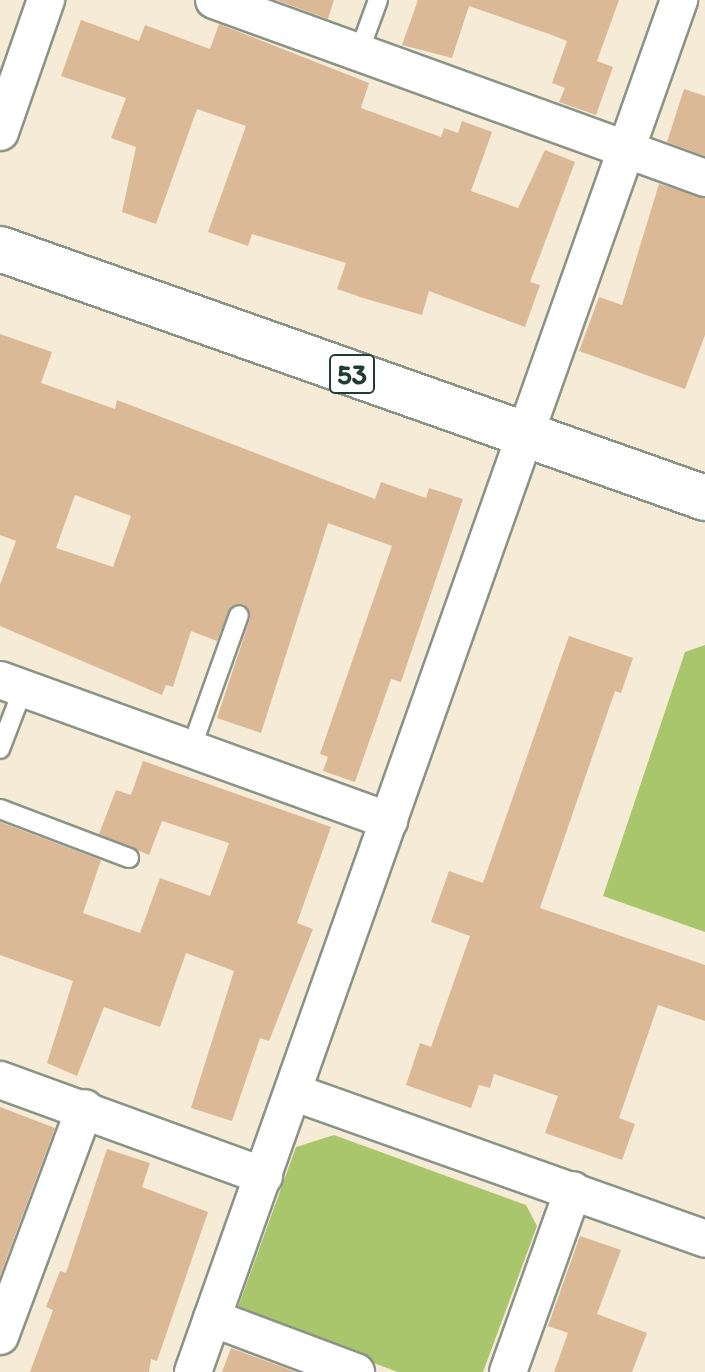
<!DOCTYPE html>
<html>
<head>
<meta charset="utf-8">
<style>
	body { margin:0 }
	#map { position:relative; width:705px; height:1372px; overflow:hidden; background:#f5ebd7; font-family:Itim,sans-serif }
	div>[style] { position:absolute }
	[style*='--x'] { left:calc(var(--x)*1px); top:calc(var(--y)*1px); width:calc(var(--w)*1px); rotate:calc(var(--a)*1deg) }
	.green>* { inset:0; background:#a9c66d }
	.building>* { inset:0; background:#dcb996 }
	.roads { filter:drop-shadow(2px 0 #8a9486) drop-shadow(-2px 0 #8a9486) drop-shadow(0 2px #8a9486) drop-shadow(0 -2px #8a9486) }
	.lane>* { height:18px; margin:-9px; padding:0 9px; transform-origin:9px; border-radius:9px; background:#fff }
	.street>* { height:36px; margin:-18px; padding:0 18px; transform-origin:18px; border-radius:18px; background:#fff }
	.primary>* { height:44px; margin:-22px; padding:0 22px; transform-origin:22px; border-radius:22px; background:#fff }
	span { translate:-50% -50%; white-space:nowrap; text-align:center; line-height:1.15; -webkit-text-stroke:8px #fff; paint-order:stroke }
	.shield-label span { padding:2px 6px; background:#fff; border:2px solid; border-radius:6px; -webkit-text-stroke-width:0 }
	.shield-label { font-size:28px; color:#1f3d34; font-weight:700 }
</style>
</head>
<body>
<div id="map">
	<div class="green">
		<i style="clip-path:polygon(705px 645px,705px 932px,603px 896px,685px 652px)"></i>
		<i style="clip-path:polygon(334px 1135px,526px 1205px,537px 1226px,483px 1372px,398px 1372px,236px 1313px,296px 1147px)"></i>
	</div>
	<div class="building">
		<i style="clip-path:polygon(276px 0,334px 0,328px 19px)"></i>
		<i style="clip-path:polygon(418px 0,619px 0,597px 61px,613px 67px,596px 115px,559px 102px,565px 88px,552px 83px,567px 41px,552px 35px,469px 6px,452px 58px,402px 45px)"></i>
		<i style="clip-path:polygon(81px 20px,139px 41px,145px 25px,210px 49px,219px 24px,369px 83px,361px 108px,441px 137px,444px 128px,458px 133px,462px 121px,492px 132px,471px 191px,518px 208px,545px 150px,575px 162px,530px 282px,540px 285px,525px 327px,429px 291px,422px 315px,363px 298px,337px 289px,346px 263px,252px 234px,248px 246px,208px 232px,246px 126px,197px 109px,156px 224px,122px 212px,136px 147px,111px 138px,126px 98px,61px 76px)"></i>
		<i style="clip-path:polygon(684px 89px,705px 96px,705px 156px,667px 142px)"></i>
		<i style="clip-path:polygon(659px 184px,705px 198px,705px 335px,685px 389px,579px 351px,599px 297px,622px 305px)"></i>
		<i style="clip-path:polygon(evenodd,0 334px,52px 352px,41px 383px,115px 409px,117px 400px,375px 499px,381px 482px,426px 498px,429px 488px,463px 499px,401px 682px,391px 679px,355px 782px,323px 771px,328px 757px,320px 754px,392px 546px,328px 523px,261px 733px,217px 718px,250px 619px,244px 604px,231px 606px,217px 641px,191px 631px,173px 687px,166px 685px,162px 695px,0 626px,0 585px,16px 541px,0 535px,0 334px,75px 495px,131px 516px,113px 567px,56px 548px,75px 495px)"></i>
		<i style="clip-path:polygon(569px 636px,633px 658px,621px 693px,615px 691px,540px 908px,705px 965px,705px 1021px,658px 1005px,619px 1118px,635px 1124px,622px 1160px,545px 1133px,558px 1096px,494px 1074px,490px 1088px,479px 1085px,471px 1108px,406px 1085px,420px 1043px,431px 1047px,470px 936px,431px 922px,449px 871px,483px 883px)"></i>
		<i style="clip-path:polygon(143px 761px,331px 827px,297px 923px,313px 929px,269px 1041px,260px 1038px,232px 1121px,191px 1108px,234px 971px,186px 953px,160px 1027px,104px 1007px,77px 1076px,47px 1063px,73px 981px,0 955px,0 822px,101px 860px,83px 913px,140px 933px,160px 878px,210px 896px,229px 843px,162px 821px,149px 855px,99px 834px,116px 790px,131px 795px)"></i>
		<i style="clip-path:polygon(0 1107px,55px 1128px,0 1276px)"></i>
		<i style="clip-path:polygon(107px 1149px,150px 1163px,142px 1187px,208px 1212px,157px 1361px,151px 1359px,149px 1372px,30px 1372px,53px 1310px,46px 1307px,60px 1271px,66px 1273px)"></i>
		<i style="clip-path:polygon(580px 1236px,621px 1250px,597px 1314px,647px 1333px,632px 1372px,554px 1372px,568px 1333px,548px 1326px)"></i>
		<i style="clip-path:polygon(231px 1348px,296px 1372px,222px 1372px)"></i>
	</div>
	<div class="roads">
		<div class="lane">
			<i style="--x:359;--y:52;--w:55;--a:-69.9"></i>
			<i style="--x:0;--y:749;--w:64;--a:-69"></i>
			<i style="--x:191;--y:749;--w:142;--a:-70.3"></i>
			<i style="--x:0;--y:809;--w:138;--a:20.8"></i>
		</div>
		<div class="street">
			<i style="--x:214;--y:0;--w:522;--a:19.93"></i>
			<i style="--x:0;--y:132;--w:140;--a:-70.8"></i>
			<i style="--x:0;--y:680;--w:414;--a:19.9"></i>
			<i style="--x:0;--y:1080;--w:281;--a:20"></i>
			<i style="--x:293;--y:1092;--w:437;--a:19.6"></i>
			<i style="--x:212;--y:1318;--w:154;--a:20.6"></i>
			<i style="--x:0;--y:1336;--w:243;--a:-69.6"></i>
			<i style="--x:193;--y:1372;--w:1456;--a:-70.49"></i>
			<i style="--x:508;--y:1372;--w:193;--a:-70.3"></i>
		</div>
		<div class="primary">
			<i style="--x:0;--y:249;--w:748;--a:19.45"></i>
		</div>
	</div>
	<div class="shield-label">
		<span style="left:352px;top:374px">53</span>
	</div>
</div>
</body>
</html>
